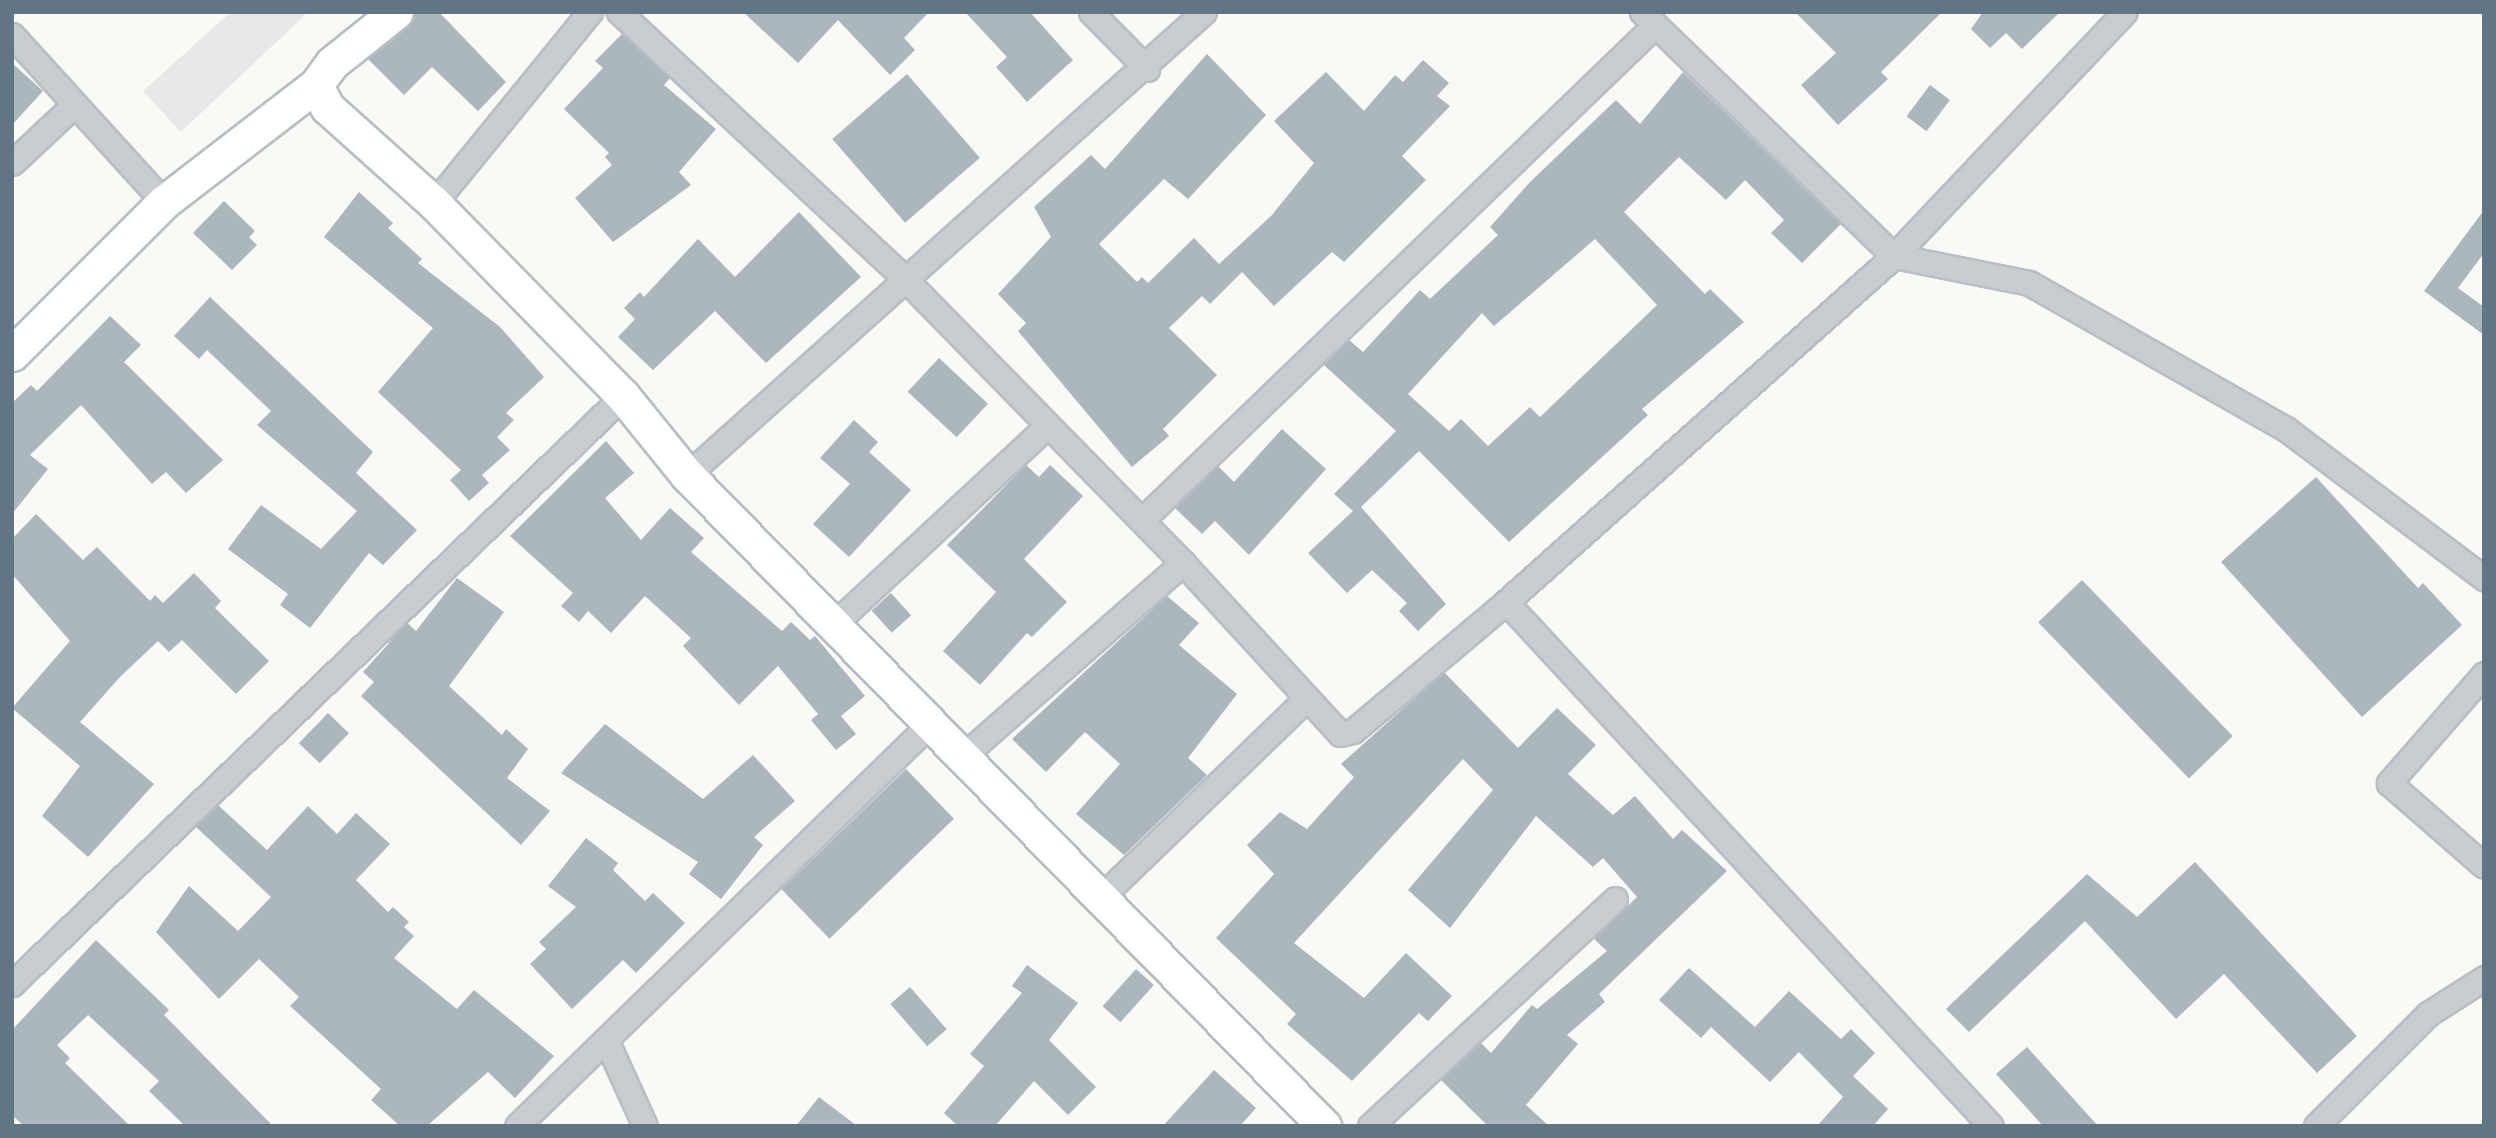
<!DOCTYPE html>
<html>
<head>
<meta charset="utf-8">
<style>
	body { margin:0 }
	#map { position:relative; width:2496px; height:1138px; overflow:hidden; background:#f9f9f6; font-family:"Source Sans 3",sans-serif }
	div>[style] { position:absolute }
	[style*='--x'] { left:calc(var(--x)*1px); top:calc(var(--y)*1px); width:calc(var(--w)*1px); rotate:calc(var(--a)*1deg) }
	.built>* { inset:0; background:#e7e8e7 }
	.building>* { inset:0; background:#acb6bd; transform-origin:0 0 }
	.roads { filter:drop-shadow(2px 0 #b8bfc4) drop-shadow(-2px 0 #b8bfc4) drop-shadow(0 2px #b8bfc4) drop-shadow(0 -2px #b8bfc4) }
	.street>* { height:23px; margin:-11.5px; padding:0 11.5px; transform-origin:11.5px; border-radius:11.5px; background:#c9cdd1 }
	.secondary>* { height:33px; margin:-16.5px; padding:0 16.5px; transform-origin:16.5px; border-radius:16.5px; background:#fff }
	span { translate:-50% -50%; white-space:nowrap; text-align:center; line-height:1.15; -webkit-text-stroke:7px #fff; paint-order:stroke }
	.frame { position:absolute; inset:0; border:14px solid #617685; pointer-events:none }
</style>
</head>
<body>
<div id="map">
	<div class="built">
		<i style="clip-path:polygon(231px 12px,308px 12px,181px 132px,143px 91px)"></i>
	</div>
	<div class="building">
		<i style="clip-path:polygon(415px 12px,439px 12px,506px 82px,478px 111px,432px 67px,404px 95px,368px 59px,408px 27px)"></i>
		<i style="clip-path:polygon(743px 12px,929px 12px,904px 38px,915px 50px,890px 75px,838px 20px,798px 63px)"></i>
		<i style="clip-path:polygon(965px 12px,1030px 12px,1073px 60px,1027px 102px,996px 67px,1007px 57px)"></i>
		<i style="clip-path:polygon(1795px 12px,1942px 12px,1881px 72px,1888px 79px,1838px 125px,1801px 85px,1836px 53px)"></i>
		<i style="clip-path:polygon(1983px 12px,2060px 12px,2022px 49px,2006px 33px,1990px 48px,1971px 29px)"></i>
		<i style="clip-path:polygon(622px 34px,670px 78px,664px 85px,716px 129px,679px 172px,691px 185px,613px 242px,575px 198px,612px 165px,605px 157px,609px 153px,564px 109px,603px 68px,595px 61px)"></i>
		<i style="clip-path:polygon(1207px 54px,1266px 115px,1188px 199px,1164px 179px,1099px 244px,1137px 282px,1142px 277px,1148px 283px,1194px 238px,1219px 264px,1272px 215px,1314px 163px,1274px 121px,1326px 72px,1364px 111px,1395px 75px,1403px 82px,1423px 60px,1449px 83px,1437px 96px,1450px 106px,1402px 156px,1426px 180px,1344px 262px,1332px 252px,1274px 306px,1242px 272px,1210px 304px,1202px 296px,1169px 328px,1217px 375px,1163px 429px,1169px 436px,1132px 467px,1018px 331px,1026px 323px,998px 294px,1051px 237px,1034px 207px,1091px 155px,1105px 169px)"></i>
		<i style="clip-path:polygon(12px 63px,43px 91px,12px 125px)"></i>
		<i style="clip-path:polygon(evenodd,1683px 72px,1841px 224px,1802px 263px,1771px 233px,1784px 220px,1745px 180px,1726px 200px,1679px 157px,1624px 212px,1705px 294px,1710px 289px,1744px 322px,1642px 409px,1648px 415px,1509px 542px,1419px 451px,1361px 507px,1446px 604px,1418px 631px,1399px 611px,1407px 603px,1372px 570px,1347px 593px,1308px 553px,1353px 511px,1334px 494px,1396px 431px,1324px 365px,1349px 340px,1363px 352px,1420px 290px,1430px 299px,1498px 235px,1490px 227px,1530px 182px,1616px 100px,1640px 124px,1683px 72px,1595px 239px,1657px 305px,1540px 417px,1530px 407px,1488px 446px,1461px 419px,1449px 431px,1408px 394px,1482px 313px,1494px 326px,1595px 239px)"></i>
		<i style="left:907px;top:74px;width:111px;height:99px;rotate:49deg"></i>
		<i style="left:1930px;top:85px;width:25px;height:39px;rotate:37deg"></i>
		<i style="clip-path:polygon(359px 192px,393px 223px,388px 228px,422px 259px,418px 263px,500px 327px,544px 377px,506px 413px,514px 420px,497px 437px,510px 450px,482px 475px,489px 483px,469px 501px,450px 480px,461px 470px,378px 392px,433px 328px,324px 237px)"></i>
		<i style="clip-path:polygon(224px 201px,255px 231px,249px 237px,257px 245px,232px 270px,193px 233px)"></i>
		<i style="clip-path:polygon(2484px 210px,2484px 253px,2458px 288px,2484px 307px,2484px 335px,2424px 291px)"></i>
		<i style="clip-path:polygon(799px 212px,861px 277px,766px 363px,715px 311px,653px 370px,618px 337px,635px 319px,624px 308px,640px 292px,644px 297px,698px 239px,735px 277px)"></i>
		<i style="clip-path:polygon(210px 297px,373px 452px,356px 473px,417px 530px,383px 565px,369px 553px,310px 628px,280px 605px,288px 594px,228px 549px,261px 505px,321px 549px,357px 511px,257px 425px,271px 411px,207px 350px,199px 359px,174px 336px)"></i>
		<i style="clip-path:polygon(110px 316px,141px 345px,124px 362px,223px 460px,186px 493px,166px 472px,152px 484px,81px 405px,30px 455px,48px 469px,12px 514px,12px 403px,31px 385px,37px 391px)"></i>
		<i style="left:939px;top:358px;width:67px;height:46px;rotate:43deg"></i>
		<i style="clip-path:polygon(854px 420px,878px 442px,869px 452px,911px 490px,849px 557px,813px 524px,850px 484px,820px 458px)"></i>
		<i style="clip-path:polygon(1282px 429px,1326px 469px,1249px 555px,1215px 521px,1202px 534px,1175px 508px,1218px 466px,1234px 482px)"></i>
		<i style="clip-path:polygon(606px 441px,634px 473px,605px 498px,641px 540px,670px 508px,704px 538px,691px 552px,782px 631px,791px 622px,810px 640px,815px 636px,865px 696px,841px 716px,856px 734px,836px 750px,811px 720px,818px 714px,778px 666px,739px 705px,683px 646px,691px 638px,645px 596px,611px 633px,588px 611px,579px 622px,561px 606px,573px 593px,510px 536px)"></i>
		<i style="clip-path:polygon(1026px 465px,1039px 477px,1050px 465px,1083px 496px,1024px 559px,1067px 602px,1032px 637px,1027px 633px,980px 685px,943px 651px,996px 592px,947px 545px)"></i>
		<i style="clip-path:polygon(2316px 477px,2418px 588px,2423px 583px,2462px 625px,2362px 717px,2221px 562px)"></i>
		<i style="clip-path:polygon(36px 514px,83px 560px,97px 547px,150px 601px,155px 595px,163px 603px,194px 573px,221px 601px,215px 608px,269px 661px,236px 694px,182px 640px,169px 652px,158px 641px,120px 677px,80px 722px,154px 784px,88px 857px,42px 816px,80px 766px,12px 708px,70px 641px,12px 574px,12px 539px)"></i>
		<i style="clip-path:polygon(457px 578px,504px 612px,449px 686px,502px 735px,506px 729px,528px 749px,507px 778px,550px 811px,521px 845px,361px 696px,374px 682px,363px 672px,407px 623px,416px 631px)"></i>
		<i style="left:2082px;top:580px;width:217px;height:61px;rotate:46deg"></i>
		<i style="left:891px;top:593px;width:30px;height:26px;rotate:48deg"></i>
		<i style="clip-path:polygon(1167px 596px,1199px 623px,1179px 645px,1237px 694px,1188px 758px,1207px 775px,1124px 855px,1076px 814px,1120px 764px,1085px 732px,1046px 772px,1012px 739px)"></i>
		<i style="clip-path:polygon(1444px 672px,1518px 748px,1557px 708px,1596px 745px,1568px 774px,1613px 815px,1635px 796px,1673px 839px,1682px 830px,1727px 871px,1599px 994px,1605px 1002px,1567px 1035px,1578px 1044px,1526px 1105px,1549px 1126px,1488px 1126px,1441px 1080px,1481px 1043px,1491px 1053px,1532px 1005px,1537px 1009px,1607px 951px,1594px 939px,1637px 897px,1603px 858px,1593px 867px,1536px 816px,1450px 928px,1408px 890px,1493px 790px,1463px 759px,1294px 943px,1364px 998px,1406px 953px,1452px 996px,1428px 1021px,1419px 1013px,1352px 1081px,1287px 1024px,1296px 1014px,1216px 938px,1274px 874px,1247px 845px,1280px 812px,1307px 829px,1354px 777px,1341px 764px)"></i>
		<i style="left:328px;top:713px;width:29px;height:42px;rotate:44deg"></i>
		<i style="clip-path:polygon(605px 724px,703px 799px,753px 755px,795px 801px,754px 837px,763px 845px,721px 899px,689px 874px,698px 862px,561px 773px)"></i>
		<i style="left:906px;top:769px;width:69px;height:173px;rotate:46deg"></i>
		<i style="clip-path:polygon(218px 805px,267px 850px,308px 806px,337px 834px,356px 813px,390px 844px,356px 880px,388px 912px,393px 907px,409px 922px,404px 927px,414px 936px,394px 958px,457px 1009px,474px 990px,554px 1056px,515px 1098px,488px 1072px,427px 1126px,400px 1126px,371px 1100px,381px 1089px,290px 1006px,299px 997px,259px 959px,219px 999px,156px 932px,189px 886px,238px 931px,271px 897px,196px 827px)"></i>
		<i style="clip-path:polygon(586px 838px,618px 863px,613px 870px,645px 901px,653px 893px,685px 923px,636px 973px,623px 960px,572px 1009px,530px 964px,546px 949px,539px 942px,576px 907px,548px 886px)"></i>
		<i style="clip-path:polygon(2195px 862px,2357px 1036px,2317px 1073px,2224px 974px,2176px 1019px,2085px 921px,1969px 1032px,1946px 1009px,2087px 874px,2137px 917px)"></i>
		<i style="clip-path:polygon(96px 940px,169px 1010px,164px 1015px,273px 1126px,185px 1126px,149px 1091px,159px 1081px,88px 1015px,57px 1045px,70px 1058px,65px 1063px,130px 1126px,24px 1126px,12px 1115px,12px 1030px)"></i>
		<i style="clip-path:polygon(1027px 965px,1078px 1003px,1049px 1040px,1096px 1087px,1068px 1115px,1034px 1081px,995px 1126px,958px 1126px,944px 1113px,984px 1066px,970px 1054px,1022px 993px,1012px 986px)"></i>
		<i style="clip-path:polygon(1689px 968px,1755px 1027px,1789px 991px,1841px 1039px,1851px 1029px,1875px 1053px,1853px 1076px,1888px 1109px,1873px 1126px,1817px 1126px,1843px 1097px,1799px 1052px,1770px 1082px,1711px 1027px,1701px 1038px,1659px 1000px)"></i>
		<i style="left:1136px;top:969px;width:24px;height:50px;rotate:42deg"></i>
		<i style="left:910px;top:987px;width:56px;height:26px;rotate:49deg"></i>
		<i style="clip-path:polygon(2027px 1047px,2098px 1126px,2043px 1126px,1996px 1074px)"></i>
		<i style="clip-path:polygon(1214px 1070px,1256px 1108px,1240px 1126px,1163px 1126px)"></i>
		<i style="clip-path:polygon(819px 1097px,857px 1126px,796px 1126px)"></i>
	</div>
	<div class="roads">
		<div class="street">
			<i style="--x:619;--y:12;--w:388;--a:43"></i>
			<i style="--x:903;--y:277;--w:400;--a:45.6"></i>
			<i style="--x:1183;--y:563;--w:232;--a:47.4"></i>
			<i style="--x:1340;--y:734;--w:13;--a:-13"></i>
			<i style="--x:1353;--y:731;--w:200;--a:-40.1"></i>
			<i style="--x:1506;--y:602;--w:520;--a:-41.73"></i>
			<i style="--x:1894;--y:256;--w:336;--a:-46.6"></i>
			<i style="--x:1091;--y:12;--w:80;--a:45.5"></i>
			<i style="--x:1642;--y:12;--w:351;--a:44.1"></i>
			<i style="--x:1894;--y:256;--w:138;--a:11.3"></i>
			<i style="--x:2029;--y:283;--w:296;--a:29.6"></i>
			<i style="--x:2286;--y:429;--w:248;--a:37"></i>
			<i style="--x:12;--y:35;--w:226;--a:47.7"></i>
			<i style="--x:12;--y:163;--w:86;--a:-43.1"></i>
			<i style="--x:434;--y:203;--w:247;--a:-50.8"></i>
			<i style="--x:687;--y:475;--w:694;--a:-41.85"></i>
			<i style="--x:1142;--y:520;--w:711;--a:-43.97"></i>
			<i style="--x:1506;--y:602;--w:714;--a:47.21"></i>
			<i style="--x:834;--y:624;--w:291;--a:-42.9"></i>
			<i style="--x:2484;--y:674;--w:145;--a:131.1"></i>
			<i style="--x:2389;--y:783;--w:126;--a:41.1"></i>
			<i style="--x:963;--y:756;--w:293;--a:-41.3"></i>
			<i style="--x:1102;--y:896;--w:282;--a:-44"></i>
			<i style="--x:12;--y:984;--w:848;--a:-43.9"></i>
			<i style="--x:606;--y:1040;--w:94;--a:65.6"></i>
			<i style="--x:517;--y:1126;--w:578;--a:-44.23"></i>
			<i style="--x:1370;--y:1126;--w:334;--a:-42.8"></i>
			<i style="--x:2316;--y:1126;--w:158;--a:-45"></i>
			<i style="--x:2428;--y:1014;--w:67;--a:-32.7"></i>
		</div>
		<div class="secondary">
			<i style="--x:396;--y:12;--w:82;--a:141.4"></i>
			<i style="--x:332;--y:63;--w:27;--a:126"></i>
			<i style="--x:316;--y:85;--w:25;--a:63"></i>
			<i style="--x:327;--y:107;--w:144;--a:41.9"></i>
			<i style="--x:434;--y:203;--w:270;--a:45.6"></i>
			<i style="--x:623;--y:396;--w:102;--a:51"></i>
			<i style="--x:687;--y:475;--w:911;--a:45.62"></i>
			<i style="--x:12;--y:354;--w:215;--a:-45"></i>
			<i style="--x:164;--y:202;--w:192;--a:-37.6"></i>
		</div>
	</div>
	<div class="frame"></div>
</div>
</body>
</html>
